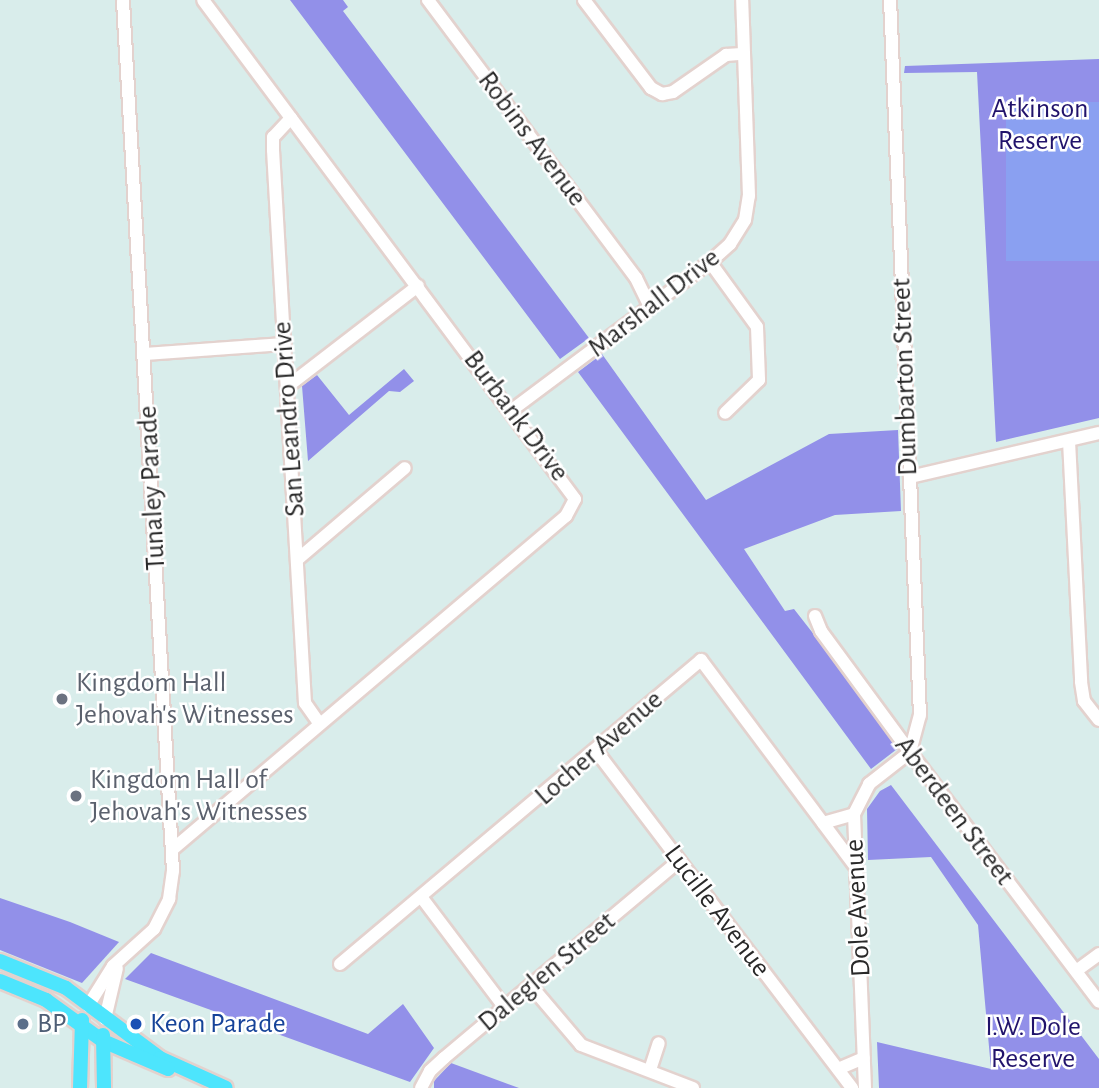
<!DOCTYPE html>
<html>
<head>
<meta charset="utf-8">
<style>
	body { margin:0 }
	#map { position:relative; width:1099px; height:1088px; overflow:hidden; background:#d9edeb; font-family:"Alegreya Sans",sans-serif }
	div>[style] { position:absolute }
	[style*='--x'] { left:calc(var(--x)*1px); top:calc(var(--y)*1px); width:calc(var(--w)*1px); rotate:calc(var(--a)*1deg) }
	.green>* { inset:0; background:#9290e9 }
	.pitch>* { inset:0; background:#8aa0f1; transform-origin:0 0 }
	.roads { filter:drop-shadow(2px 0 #e3d2ce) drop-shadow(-2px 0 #e3d2ce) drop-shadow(0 2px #e3d2ce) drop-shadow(0 -2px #e3d2ce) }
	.minor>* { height:12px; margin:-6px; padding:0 6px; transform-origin:6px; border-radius:6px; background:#fff }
	.major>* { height:14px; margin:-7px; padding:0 7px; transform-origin:7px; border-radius:7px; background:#4de5fd }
	.dots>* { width:19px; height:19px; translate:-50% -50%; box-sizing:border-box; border:4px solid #fff; border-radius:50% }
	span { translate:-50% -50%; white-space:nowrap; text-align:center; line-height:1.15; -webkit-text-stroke:5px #fff; paint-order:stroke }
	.park-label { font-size:28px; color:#21136b }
	.street-label { font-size:28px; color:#292929 }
	.worship-label { font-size:28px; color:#5b616d }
	.left { translate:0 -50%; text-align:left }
	.service-label { font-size:28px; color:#4e5e75 }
	.transit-label { font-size:28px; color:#164399 }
</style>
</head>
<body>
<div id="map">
	<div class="green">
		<i style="clip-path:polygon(290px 0,343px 0,348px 7px,343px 11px,589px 338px,560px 359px)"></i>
		<i style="clip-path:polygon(1099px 59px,1099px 418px,996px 442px,977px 72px,904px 73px,905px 66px)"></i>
		<i style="clip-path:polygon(602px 354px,706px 500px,829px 434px,898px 430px,901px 511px,835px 515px,744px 549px,785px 611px,794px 609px,901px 746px,871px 769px,578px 372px)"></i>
		<i style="clip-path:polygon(404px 369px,414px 381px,400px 392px,389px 391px,308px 461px,302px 386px,317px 375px,349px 415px)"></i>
		<i style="clip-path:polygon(891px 785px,1099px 1059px,1099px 1088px,879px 1088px,877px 1042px,991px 1069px,978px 925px,931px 857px,868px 860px,867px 809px,880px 791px)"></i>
		<i style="clip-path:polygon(0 898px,70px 922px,119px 942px,82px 983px,0 950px)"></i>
		<i style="clip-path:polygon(151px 953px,368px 1034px,403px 1004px,434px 1048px,410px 1082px,125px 979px)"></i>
		<i style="clip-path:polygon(451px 1063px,519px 1088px,434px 1088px,434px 1081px)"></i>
	</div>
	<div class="pitch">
		<i style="left:1099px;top:102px;width:159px;height:93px;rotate:90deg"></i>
	</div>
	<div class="roads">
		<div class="minor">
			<i style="--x:428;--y:0;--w:347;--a:53.2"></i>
			<i style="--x:636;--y:278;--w:32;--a:64"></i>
			<i style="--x:584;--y:0;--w:111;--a:52.7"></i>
			<i style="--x:651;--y:88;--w:13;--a:29"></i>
			<i style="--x:662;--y:94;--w:11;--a:-10"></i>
			<i style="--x:673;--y:92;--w:65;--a:-34.9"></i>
			<i style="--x:726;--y:55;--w:16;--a:-4"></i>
			<i style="--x:291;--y:118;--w:26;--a:133"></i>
			<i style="--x:273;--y:137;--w:13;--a:90"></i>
			<i style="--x:273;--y:150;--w:554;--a:86.69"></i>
			<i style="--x:305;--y:703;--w:24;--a:55"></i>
			<i style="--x:710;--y:262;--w:80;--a:54.1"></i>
			<i style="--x:757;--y:327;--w:53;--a:87.8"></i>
			<i style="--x:759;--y:380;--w:47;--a:135.9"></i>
			<i style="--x:144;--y:354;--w:141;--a:-4.1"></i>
			<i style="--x:288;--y:386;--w:164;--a:-37.6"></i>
			<i style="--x:512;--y:410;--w:247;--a:-36.8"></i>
			<i style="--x:710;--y:262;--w:27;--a:-42"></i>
			<i style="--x:730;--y:244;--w:28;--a:-58"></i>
			<i style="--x:745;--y:220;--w:24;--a:-81"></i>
			<i style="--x:749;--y:196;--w:196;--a:-92"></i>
			<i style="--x:1069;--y:441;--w:241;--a:87.1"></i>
			<i style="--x:1081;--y:682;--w:19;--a:81"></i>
			<i style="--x:1084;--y:701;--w:24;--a:52"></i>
			<i style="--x:910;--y:477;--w:194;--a:-13.1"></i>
			<i style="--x:298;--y:559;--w:140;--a:-40.4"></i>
			<i style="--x:815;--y:616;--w:16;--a:68"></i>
			<i style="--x:821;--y:631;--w:150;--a:53.7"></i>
			<i style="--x:910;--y:752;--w:313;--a:52.9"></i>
			<i style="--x:597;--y:752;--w:422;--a:52.8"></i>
			<i style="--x:823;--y:823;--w:32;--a:-16"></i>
			<i style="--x:173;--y:849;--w:515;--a:-40.28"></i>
			<i style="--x:566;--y:516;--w:19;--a:-62"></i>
			<i style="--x:575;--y:499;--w:622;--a:-126.7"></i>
			<i style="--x:422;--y:898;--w:138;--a:53"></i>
			<i style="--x:340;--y:964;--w:472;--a:-40.1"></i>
			<i style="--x:701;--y:660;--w:257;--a:53.2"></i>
			<i style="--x:1076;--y:971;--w:29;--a:-36"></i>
			<i style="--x:531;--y:986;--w:77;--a:49.7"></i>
			<i style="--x:581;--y:1045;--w:120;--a:21"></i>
			<i style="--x:88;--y:1006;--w:47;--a:-58"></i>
			<i style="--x:113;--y:966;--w:55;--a:-42.1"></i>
			<i style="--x:154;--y:929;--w:34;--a:-63"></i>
			<i style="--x:169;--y:899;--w:28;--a:-82"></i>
			<i style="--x:173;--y:871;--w:872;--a:-93.29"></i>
			<i style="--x:105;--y:1019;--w:52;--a:-76.8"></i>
			<i style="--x:838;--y:1069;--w:28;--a:-23"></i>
			<i style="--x:650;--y:1070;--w:28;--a:-72"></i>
			<i style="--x:421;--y:1088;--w:19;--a:-62"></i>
			<i style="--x:430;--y:1071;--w:19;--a:-43"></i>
			<i style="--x:444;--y:1058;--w:307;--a:-40"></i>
			<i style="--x:865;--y:1088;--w:274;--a:-92.3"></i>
			<i style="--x:854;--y:814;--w:34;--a:-63"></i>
			<i style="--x:869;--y:784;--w:52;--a:-38"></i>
			<i style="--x:910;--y:752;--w:38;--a:-75"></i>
			<i style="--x:920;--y:715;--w:716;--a:-92.4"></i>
		</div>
		<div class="major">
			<i style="--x:0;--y:961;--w:71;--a:22.2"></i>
			<i style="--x:66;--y:988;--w:117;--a:36.7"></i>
			<i style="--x:160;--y:1058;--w:72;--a:24.4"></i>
			<i style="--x:0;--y:981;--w:50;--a:22.4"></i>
			<i style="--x:46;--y:1000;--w:70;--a:35.7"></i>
			<i style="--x:103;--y:1041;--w:71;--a:23.3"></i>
			<i style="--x:103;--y:1035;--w:53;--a:88.9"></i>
			<i style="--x:80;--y:1088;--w:68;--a:-88.3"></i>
		</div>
	</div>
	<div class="dots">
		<i style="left:62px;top:699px;background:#6b7280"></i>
		<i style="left:76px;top:796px;background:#6b7280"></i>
		<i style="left:23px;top:1024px;background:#5c6f8a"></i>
		<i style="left:136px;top:1024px;background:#1a4fb4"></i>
	</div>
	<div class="park-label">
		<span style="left:1040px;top:125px">Atkinson<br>Reserve</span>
		<span style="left:1033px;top:1043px">I.W. Dole<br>Reserve</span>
	</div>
	<div class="street-label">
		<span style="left:532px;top:139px;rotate:53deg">Robins Avenue</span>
		<span style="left:654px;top:303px;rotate:-38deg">Marshall Drive</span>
		<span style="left:905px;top:377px;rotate:-92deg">Dumbarton Street</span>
		<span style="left:516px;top:416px;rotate:53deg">Burbank Drive</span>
		<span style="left:289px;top:419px;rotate:-94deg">San Leandro Drive</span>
		<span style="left:152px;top:488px;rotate:-93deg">Tunaley Parade</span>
		<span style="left:599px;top:748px;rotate:-41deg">Locher Avenue</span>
		<span style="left:954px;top:811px;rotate:53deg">Aberdeen Street</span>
		<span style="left:858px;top:908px;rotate:-93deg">Dole Avenue</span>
		<span style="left:717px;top:911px;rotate:53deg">Lucille Avenue</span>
		<span style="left:547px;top:972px;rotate:-40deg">Daleglen Street</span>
	</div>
	<div class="worship-label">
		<span class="left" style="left:76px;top:699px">Kingdom Hall<br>Jehovah's Witnesses</span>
		<span class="left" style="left:90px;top:796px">Kingdom Hall of<br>Jehovah's Witnesses</span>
	</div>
	<div class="service-label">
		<span class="left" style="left:37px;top:1024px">BP</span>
	</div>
	<div class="transit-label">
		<span class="left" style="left:150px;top:1024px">Keon Parade</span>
	</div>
</div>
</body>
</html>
